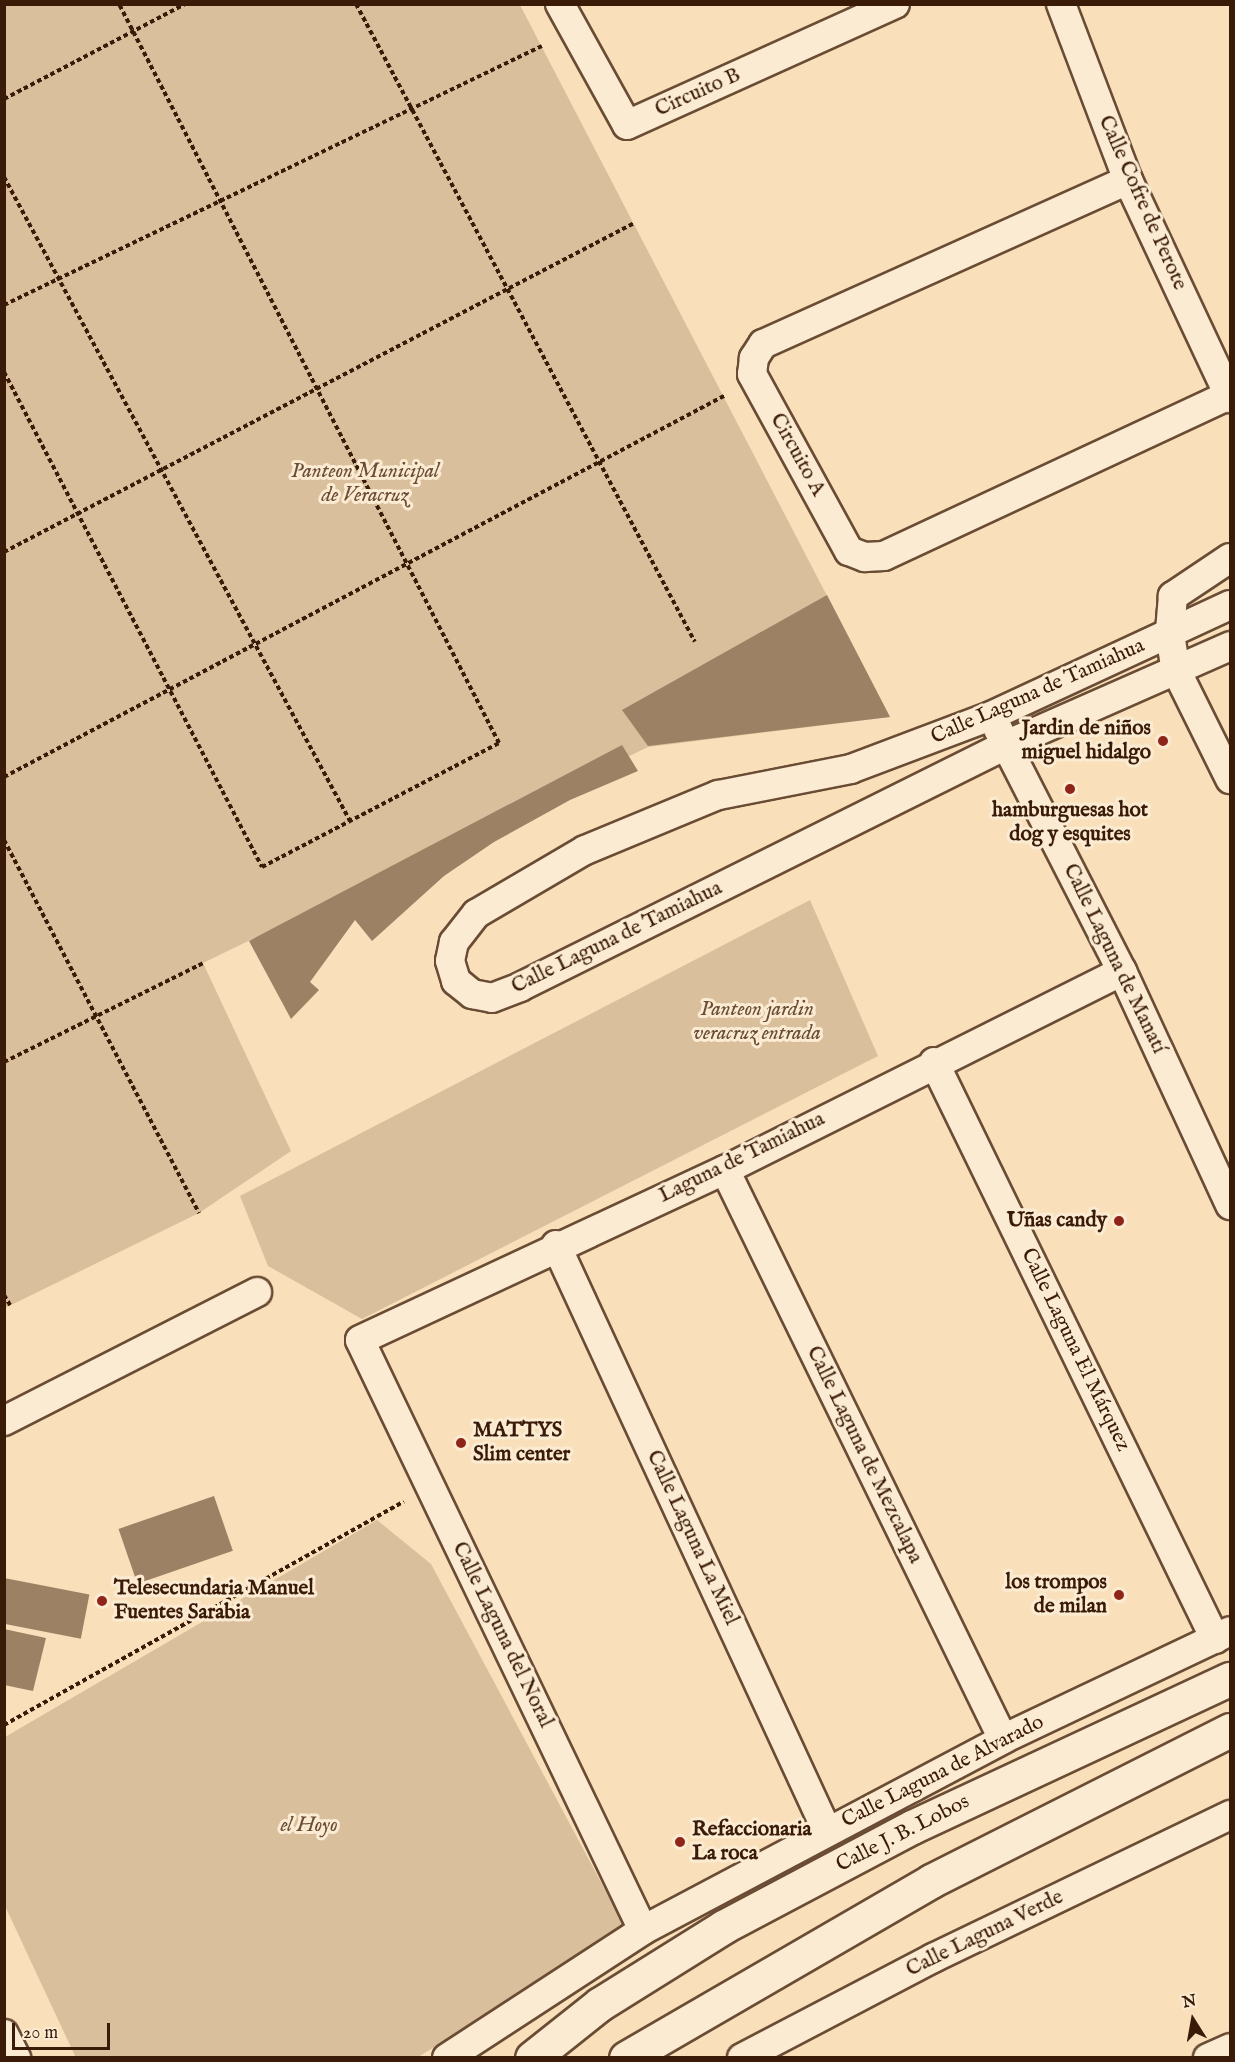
<!DOCTYPE html>
<html>
<head>
<meta charset="utf-8">
<style>
	body { margin:0 }
	#map { position:relative; width:1235px; height:2062px; overflow:hidden; background:#f9e0ba; font-family:"IM FELL English",serif }
	div>[style] { position:absolute }
	[style*='--x'] { left:calc(var(--x)*1px); top:calc(var(--y)*1px); width:calc(var(--w)*1px); rotate:calc(var(--a)*1deg) }
	.green>* { inset:0; background:#d9bf9c }
	.building>* { inset:0; background:#9d8165; transform-origin:0 0 }
	.path>* { height:4px; margin-top:-2px; transform-origin:0; background:repeating-linear-gradient(90deg,#3a1b08 0 4.5px,transparent 0 7.5px) }
	.roads { filter:drop-shadow(2px 0 #6a4c34) drop-shadow(-2px 0 #6a4c34) drop-shadow(0 2px #6a4c34) drop-shadow(0 -2px #6a4c34) }
	.street>* { height:28px; margin:-14px; padding:0 14px; transform-origin:14px; border-radius:14px; background:#fbebd2 }
	.secondary>* { height:33px; margin:-16.5px; padding:0 16.5px; transform-origin:16.5px; border-radius:16.5px; background:#fbebd2 }
	.dots>* { width:16px; height:16px; translate:-50% -50%; box-sizing:border-box; border:3px solid #fbebd2; border-radius:50% }
	span { translate:-50% -50%; white-space:nowrap; text-align:center; line-height:1.15; -webkit-text-stroke:6px #fbebd2; paint-order:stroke }
	.street-label { font-size:21px; color:#3a1b08 }
	.park-label { font-size:21px; color:#6a4c34; font-style:italic }
	.poi-label { font-size:21px; color:#3a1b08; font-weight:700 }
	.right { translate:-100% -50%; text-align:right }
	.left { translate:0 -50%; text-align:left }
	.frame { position:absolute; inset:0; border:6px solid #3a1b08; pointer-events:none }
	.north { position:absolute; left:1163px; top:1990px; width:60px; height:60px; -webkit-text-stroke:4px #fbebd2; paint-order:stroke; rotate:349deg; font-size:16px; font-weight:700; line-height:24px; text-align:center; color:#3a1b08 }
	.north::after { content:''; display:block; margin:auto; width:21px; height:27px; background:#3a1b08; clip-path:polygon(50% 0,100% 100%,50% 72%,0 100%) }
	.scale { position:absolute; left:12px; top:2023px; width:98px; height:27px; box-sizing:border-box; border:3px solid #3a1b08; border-top:0; padding-left:8px; font-size:18px; line-height:21px; white-space:nowrap; color:#3a1b08; -webkit-text-stroke:4px #fbebd2; paint-order:stroke }
</style>
</head>
<body>
<div id="map">
	<div class="green">
		<i style="clip-path:polygon(5px 5px,520px 5px,890px 717px,648px 747px,203px 963px,291px 1151px,199px 1213px,5px 1308px)"></i>
		<i style="clip-path:polygon(810px 900px,878px 1056px,362px 1319px,268px 1266px,240px 1196px)"></i>
		<i style="clip-path:polygon(377px 1520px,431px 1564px,626px 1929px,418px 2057px,76px 2058px,5px 1906px,5px 1737px)"></i>
	</div>
	<div class="building">
		<i style="clip-path:polygon(827px 595px,890px 717px,648px 746px,622px 710px)"></i>
		<i style="clip-path:polygon(622px 745px,638px 771px,570px 800px,494px 842px,444px 876px,372px 941px,355px 920px,310px 982px,319px 990px,291px 1019px,249px 941px)"></i>
		<i style="left:214px;top:1496px;width:58px;height:101px;rotate:71deg"></i>
		<i style="left:4px;top:1578px;width:87px;height:45px;rotate:11deg"></i>
		<i style="clip-path:polygon(4px 1629px,46px 1638px,33px 1691px,4px 1685px)"></i>
	</div>
	<div class="path">
		<i style="--x:356;--y:4;--w:722;--a:62.02"></i>
		<i style="--x:4;--y:99;--w:204;--a:-27.7"></i>
		<i style="--x:4;--y:177;--w:731;--a:61.75"></i>
		<i style="--x:4;--y:305;--w:597;--a:-25.71"></i>
		<i style="--x:4;--y:372;--w:558;--a:62.47"></i>
		<i style="--x:262;--y:867;--w:267;--a:-27.6"></i>
		<i style="--x:499;--y:743;--w:831;--a:-117.21"></i>
		<i style="--x:4;--y:552;--w:711;--a:-27.57"></i>
		<i style="--x:4;--y:777;--w:815;--a:-27.89"></i>
		<i style="--x:4;--y:840;--w:421;--a:62.4"></i>
		<i style="--x:4;--y:1062;--w:222;--a:-26.4"></i>
		<i style="--x:4;--y:1295;--w:12;--a:59"></i>
		<i style="--x:4;--y:1725;--w:458;--a:-29.2"></i>
	</div>
	<div class="roads">
		<div class="street">
			<i style="--x:560;--y:4;--w:138;--a:61"></i>
			<i style="--x:627;--y:125;--w:294;--a:-24.3"></i>
			<i style="--x:1061;--y:4;--w:188;--a:69.2"></i>
			<i style="--x:1128;--y:180;--w:241;--a:64.9"></i>
			<i style="--x:1128;--y:180;--w:400;--a:155.8"></i>
			<i style="--x:763;--y:344;--w:17;--a:123"></i>
			<i style="--x:754;--y:358;--w:16;--a:97"></i>
			<i style="--x:752;--y:374;--w:202;--a:61.3"></i>
			<i style="--x:849;--y:551;--w:17;--a:21"></i>
			<i style="--x:865;--y:557;--w:19;--a:-3"></i>
			<i style="--x:884;--y:556;--w:382;--a:-25"></i>
			<i style="--x:1230;--y:558;--w:69;--a:146.3"></i>
			<i style="--x:1173;--y:596;--w:38;--a:95"></i>
			<i style="--x:1170;--y:634;--w:36;--a:81"></i>
			<i style="--x:1176;--y:670;--w:122;--a:63.6"></i>
			<i style="--x:1230;--y:605;--w:264;--a:155.1"></i>
			<i style="--x:991;--y:716;--w:150;--a:159.3"></i>
			<i style="--x:851;--y:769;--w:136;--a:168.9"></i>
			<i style="--x:718;--y:795;--w:144;--a:157.5"></i>
			<i style="--x:585;--y:850;--w:126;--a:149.6"></i>
			<i style="--x:476;--y:914;--w:36;--a:128"></i>
			<i style="--x:454;--y:942;--w:19;--a:102"></i>
			<i style="--x:450;--y:961;--w:21;--a:73"></i>
			<i style="--x:456;--y:981;--w:21;--a:39"></i>
			<i style="--x:472;--y:994;--w:20;--a:11"></i>
			<i style="--x:492;--y:998;--w:30;--a:-21"></i>
			<i style="--x:520;--y:987;--w:543;--a:-26.47"></i>
			<i style="--x:1006;--y:745;--w:245;--a:-23.8"></i>
			<i style="--x:998;--y:729;--w:272;--a:62.9"></i>
			<i style="--x:1122;--y:971;--w:258;--a:65.2"></i>
			<i style="--x:934;--y:1062;--w:642;--a:64.03"></i>
			<i style="--x:725;--y:1170;--w:633;--a:63.96"></i>
			<i style="--x:556;--y:1245;--w:646;--a:65.18"></i>
			<i style="--x:4;--y:1421;--w:284;--a:-27"></i>
			<i style="--x:643;--y:1930;--w:654;--a:-115.63"></i>
			<i style="--x:360;--y:1340;--w:403;--a:-25"></i>
			<i style="--x:725;--y:1170;--w:444;--a:-26.6"></i>
			<i style="--x:4;--y:2034;--w:27;--a:63"></i>
			<i style="--x:447;--y:2058;--w:234;--a:-33.1"></i>
			<i style="--x:643;--y:1930;--w:408;--a:-27.9"></i>
			<i style="--x:1003;--y:1739;--w:251;--a:-25.4"></i>
			<i style="--x:742;--y:2058;--w:216;--a:-27.6"></i>
			<i style="--x:933;--y:1958;--w:330;--a:-25.7"></i>
			<i style="--x:1208;--y:2058;--w:24;--a:-24"></i>
		</div>
		<div class="secondary">
			<i style="--x:532;--y:2058;--w:87;--a:-38.5"></i>
			<i style="--x:600;--y:2004;--w:145;--a:-32"></i>
			<i style="--x:723;--y:1927;--w:214;--a:-27.9"></i>
			<i style="--x:912;--y:1827;--w:351;--a:-25"></i>
			<i style="--x:626;--y:2058;--w:353;--a:-30.1"></i>
			<i style="--x:931;--y:1881;--w:335;--a:-26.8"></i>
		</div>
	</div>
	<div class="dots">
		<i style="left:1163px;top:741px;background:#8f2418"></i>
		<i style="left:1070px;top:789px;background:#8f2418"></i>
		<i style="left:1119px;top:1221px;background:#8f2418"></i>
		<i style="left:461px;top:1443px;background:#8f2418"></i>
		<i style="left:1119px;top:1595px;background:#8f2418"></i>
		<i style="left:102px;top:1601px;background:#8f2418"></i>
		<i style="left:680px;top:1842px;background:#8f2418"></i>
	</div>
	<div class="street-label">
		<span style="left:698px;top:93px;rotate:-24deg">Circuito B</span>
		<span style="left:1142px;top:203px;rotate:66deg">Calle Cofre de Perote</span>
		<span style="left:797px;top:455px;rotate:61deg">Circuito A</span>
		<span style="left:1038px;top:692px;rotate:-24deg">Calle Laguna de Tamiahua</span>
		<span style="left:617px;top:938px;rotate:-26deg">Calle Laguna de Tamiahua</span>
		<span style="left:1114px;top:959px;rotate:64deg">Calle Laguna de Manatí</span>
		<span style="left:742px;top:1158px;rotate:-26deg">Laguna de Tamiahua</span>
		<span style="left:1075px;top:1350px;rotate:64deg">Calle Laguna El Márquez</span>
		<span style="left:864px;top:1455px;rotate:64deg">Calle Laguna de Mezcalapa</span>
		<span style="left:692px;top:1538px;rotate:65deg">Calle Laguna La Miel</span>
		<span style="left:502px;top:1635px;rotate:64deg">Calle Laguna del Noral</span>
		<span style="left:943px;top:1772px;rotate:-27deg">Calle Laguna de Alvarado</span>
		<span style="left:903px;top:1834px;rotate:-27deg">Calle J. B. Lobos</span>
		<span style="left:985px;top:1934px;rotate:-26deg">Calle Laguna Verde</span>
	</div>
	<div class="park-label">
		<span style="left:365px;top:484px">Panteon Municipal<br>de Veracruz</span>
		<span style="left:757px;top:1022px">Panteon jardin<br>veracruz entrada</span>
		<span style="left:309px;top:1826px">el Hoyo</span>
	</div>
	<div class="poi-label">
		<span class="right" style="left:1151px;top:741px">Jardin de niños<br>miguel hidalgo</span>
		<span style="left:1070px;top:823px">hamburguesas hot<br>dog y esquites</span>
		<span class="right" style="left:1107px;top:1221px">Uñas candy</span>
		<span class="left" style="left:473px;top:1443px">MATTYS<br>Slim center</span>
		<span class="right" style="left:1107px;top:1595px">los trompos<br>de milan</span>
		<span class="left" style="left:114px;top:1601px">Telesecundaria Manuel<br>Fuentes Sarabia</span>
		<span class="left" style="left:692px;top:1842px">Refaccionaria<br>La roca</span>
	</div>
	<div class="frame"></div>
	<div class="north">N</div>
	<div class="scale">20 m</div>
</div>
</body>
</html>
